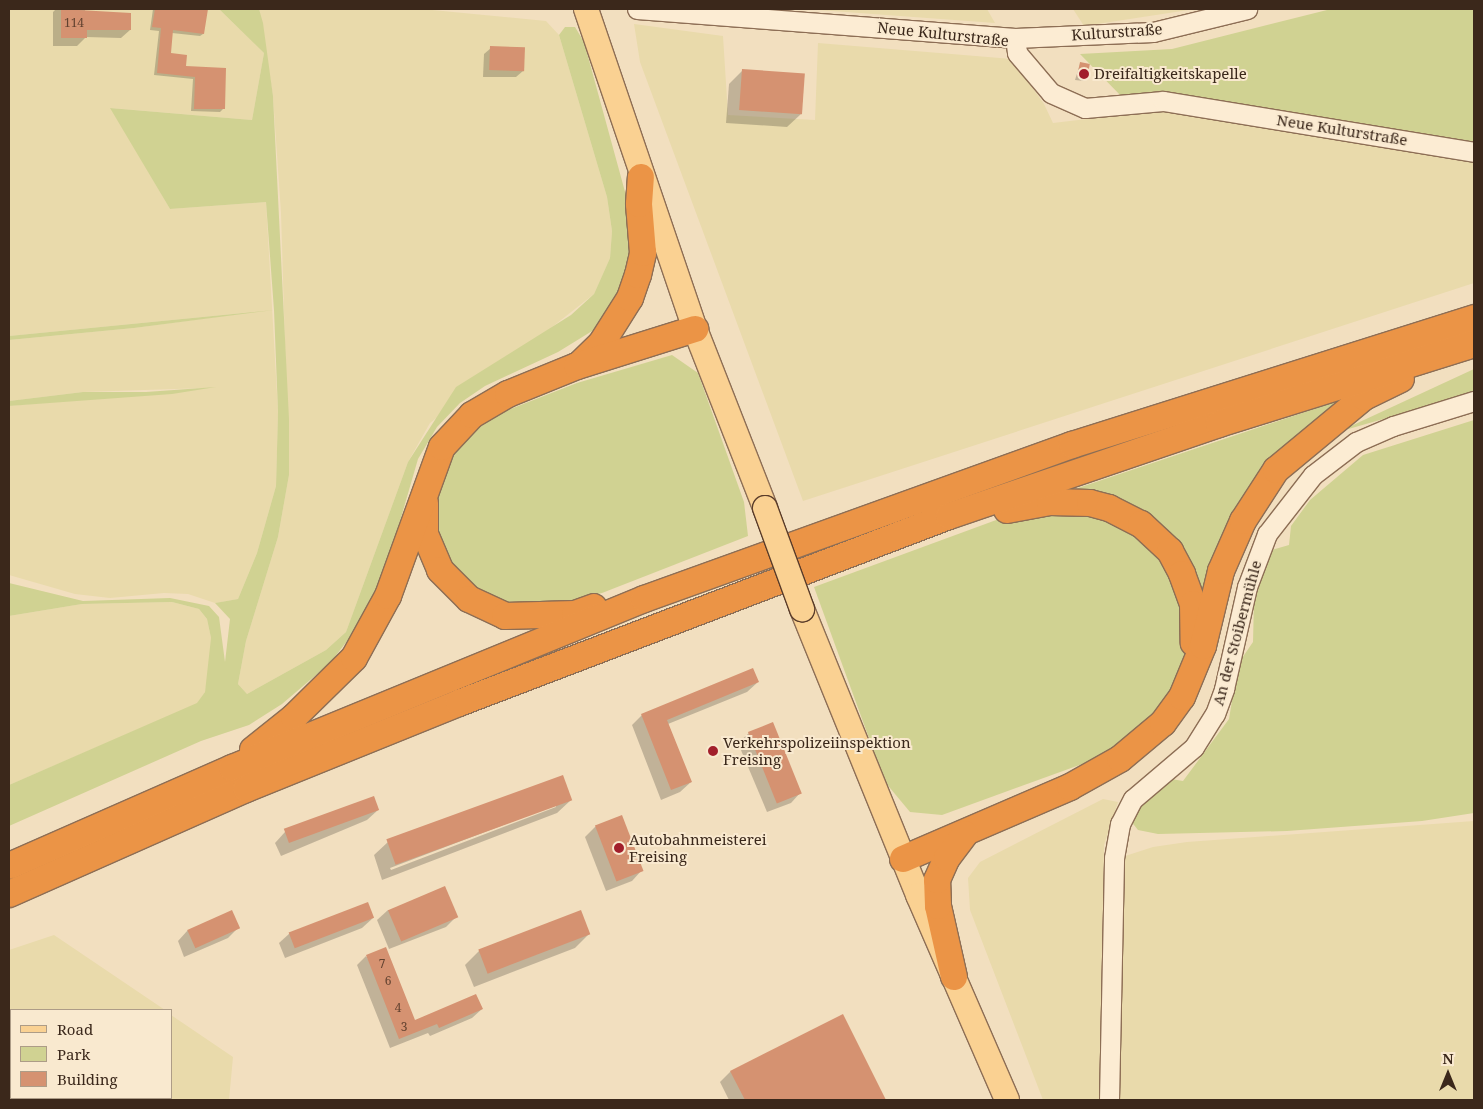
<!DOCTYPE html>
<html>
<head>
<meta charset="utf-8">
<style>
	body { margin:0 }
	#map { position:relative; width:1483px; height:1109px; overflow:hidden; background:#f2dfbf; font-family:"Noto Serif",serif }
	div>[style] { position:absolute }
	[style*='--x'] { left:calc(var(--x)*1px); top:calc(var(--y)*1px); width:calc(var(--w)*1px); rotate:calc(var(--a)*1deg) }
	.farmland>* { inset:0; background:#e9daab }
	.green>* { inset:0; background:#d0d292 }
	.shadow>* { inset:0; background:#0003 }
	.building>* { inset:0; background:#d59271; transform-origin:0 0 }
	.roads { filter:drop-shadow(1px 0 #8d6e55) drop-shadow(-1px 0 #8d6e55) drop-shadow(0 1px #8d6e55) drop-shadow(0 -1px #8d6e55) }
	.minor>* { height:19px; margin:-9.5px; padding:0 9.5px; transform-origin:9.5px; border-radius:9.5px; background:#fcecd3 }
	.major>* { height:24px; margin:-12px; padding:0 12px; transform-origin:12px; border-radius:12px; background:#fad192 }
	.highway>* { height:26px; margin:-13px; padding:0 13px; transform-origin:13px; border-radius:13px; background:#eb9446 }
	.bridges { filter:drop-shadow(1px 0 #5a3c2a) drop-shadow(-1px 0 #5a3c2a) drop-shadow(0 1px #5a3c2a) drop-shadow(0 -1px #5a3c2a) }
	.major-bridge>* { height:24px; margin:-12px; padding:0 12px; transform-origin:12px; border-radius:12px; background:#fad192 }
	.dots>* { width:14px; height:14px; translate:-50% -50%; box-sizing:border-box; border:2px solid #f9e9cf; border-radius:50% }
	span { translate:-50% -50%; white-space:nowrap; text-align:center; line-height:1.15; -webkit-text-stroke:4px #f9e9cf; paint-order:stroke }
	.number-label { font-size:12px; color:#624230 }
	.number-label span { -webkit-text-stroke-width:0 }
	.street-label { font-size:15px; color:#3b281b }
	.poi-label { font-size:15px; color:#3b281b }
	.left { translate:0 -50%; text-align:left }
	.frame { position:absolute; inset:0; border:10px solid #3b281b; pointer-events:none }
	.legend { position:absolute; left:10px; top:1009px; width:162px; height:90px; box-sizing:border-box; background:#f9e9cf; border:1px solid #ad9c87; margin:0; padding:6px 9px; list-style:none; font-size:15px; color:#3b281b }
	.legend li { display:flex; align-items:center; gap:10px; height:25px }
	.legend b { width:25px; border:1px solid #ad9c87 }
	.north { position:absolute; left:1423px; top:1049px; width:50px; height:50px; -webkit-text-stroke:4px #f9e9cf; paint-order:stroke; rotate:0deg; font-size:14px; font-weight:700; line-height:20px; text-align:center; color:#3b281b }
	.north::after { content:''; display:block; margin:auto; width:18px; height:22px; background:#3b281b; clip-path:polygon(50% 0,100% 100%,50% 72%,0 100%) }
</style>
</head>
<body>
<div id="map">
	<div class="farmland">
		<i style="clip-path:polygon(9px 9px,219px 9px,264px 53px,252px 120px,111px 108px,170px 209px,266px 202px,278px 412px,276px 486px,257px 553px,238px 599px,215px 603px,188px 594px,164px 593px,110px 598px,75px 594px,9px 575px,9px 406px,206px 388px,83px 392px,9px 401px,9px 340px,134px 328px,253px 312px,9px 336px)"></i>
		<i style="clip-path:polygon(259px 9px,422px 9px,546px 21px,559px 35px,607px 197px,612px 231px,610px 258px,594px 294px,430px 423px,408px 462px,346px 632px,326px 650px,247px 694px,238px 684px,246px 641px,278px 537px,289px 475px,281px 213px,273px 96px)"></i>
		<i style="clip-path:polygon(805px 9px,987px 9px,995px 23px)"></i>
		<i style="clip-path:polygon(1073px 9px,1195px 9px,1084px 26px)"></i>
		<i style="clip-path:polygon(634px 24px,723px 36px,728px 115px,815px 120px,818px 43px,1012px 59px,1044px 104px,1053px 123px,1163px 110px,1474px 159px,1474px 283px,803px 501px,640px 62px)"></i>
		<i style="clip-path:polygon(172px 602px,199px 609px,207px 619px,211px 638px,210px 664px,205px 692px,197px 704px,9px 785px,9px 616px,82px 604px)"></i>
		<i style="clip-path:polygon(1103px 799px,1118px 802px,1104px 845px,1099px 1100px,1043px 1100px,970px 910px,968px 878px,980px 862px)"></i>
		<i style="clip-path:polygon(1474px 821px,1474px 1100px,1116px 1100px,1119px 858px,1153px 847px,1187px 842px)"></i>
		<i style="clip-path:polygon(54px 935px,165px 1010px,11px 1010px,11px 1098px,171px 1098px,171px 1015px,233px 1057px,229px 1100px,9px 1100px,9px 950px)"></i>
	</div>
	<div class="green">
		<i style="clip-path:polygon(219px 9px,259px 9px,263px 23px,273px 96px,289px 419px,289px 475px,278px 537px,246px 641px,238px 684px,247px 694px,326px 650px,346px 632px,408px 462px,456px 387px,571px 315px,594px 294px,610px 258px,612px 231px,607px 197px,559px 35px,565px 27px,575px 27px,584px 42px,630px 210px,633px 241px,630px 265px,620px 293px,597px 328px,558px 352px,485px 386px,460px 403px,437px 427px,418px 459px,389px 559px,375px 595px,361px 623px,330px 663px,282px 704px,249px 725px,201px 741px,9px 826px,9px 785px,197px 703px,205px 692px,211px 638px,207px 619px,199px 609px,172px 602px,82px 604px,9px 616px,9px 583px,83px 601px,170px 598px,209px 606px,219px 617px,225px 662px,230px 619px,215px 603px,238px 599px,257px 553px,276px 486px,278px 412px,274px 310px,134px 328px,9px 340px,9px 336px,274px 310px,266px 202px,170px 209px,110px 108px,252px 120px,264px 53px)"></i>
		<i style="clip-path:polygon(1331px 9px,1474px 9px,1474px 142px,1147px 95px,1123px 98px,1080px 54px,1172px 49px)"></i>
		<i style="clip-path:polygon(672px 355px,698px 373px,744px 502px,748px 536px,602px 593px,553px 605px,517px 605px,490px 596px,462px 577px,447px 557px,437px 533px,436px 487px,446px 464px,468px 436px,498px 414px,577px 383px)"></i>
		<i style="clip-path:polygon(1474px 369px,1474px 393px,1338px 432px)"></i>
		<i style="clip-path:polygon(216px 387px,172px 394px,9px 406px,9px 401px,83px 392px,146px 392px)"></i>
		<i style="clip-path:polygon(1341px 400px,1263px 473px,1203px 624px,1198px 583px,1078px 492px,1078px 488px)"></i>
		<i style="clip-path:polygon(1474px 420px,1474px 813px,1422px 821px,1287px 831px,1158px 834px,1138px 830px,1130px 820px,1135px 808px,1171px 779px,1183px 781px,1229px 719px,1238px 664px,1253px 642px,1254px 601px,1268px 551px,1289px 545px,1291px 526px,1310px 500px,1363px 455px)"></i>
		<i style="clip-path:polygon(1018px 512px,1114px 515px,1178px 575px,1187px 648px,1180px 677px,1161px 711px,1119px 744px,1085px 763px,942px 815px,910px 812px,885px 782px,814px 587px)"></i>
	</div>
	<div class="shadow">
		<i style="clip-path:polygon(56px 9px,85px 9px,85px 13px,130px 30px,121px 38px,86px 37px,77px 46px,53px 46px,53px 12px)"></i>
		<i style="clip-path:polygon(153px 9px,206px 9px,203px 34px,200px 36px,172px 33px,170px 54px,185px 68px,225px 69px,223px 109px,220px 112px,191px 111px,193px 79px,154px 75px,159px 31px,150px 30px)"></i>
		<i style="clip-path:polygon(491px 48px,523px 71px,516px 77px,483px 77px,484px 54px)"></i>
		<i style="clip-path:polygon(1080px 64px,1087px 78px,1084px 81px,1075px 80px)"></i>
		<i style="clip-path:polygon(743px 70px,801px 114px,787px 127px,726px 123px,729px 84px)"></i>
		<i style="clip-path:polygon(758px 682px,747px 692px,668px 724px,691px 782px,680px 792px,661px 800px,632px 725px,642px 715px)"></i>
		<i style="clip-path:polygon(749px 733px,801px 792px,791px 803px,767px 812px,738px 743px)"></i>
		<i style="clip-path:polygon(373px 798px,378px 810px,367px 820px,281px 856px,275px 843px,285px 832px)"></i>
		<i style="clip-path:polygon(evenodd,571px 800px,557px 813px,382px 880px,374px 855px,388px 842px,571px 800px,556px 805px,556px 807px,391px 870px,390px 868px,556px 805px)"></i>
		<i style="clip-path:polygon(621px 817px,642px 870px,632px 881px,606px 891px,585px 837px,595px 827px)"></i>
		<i style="clip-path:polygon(388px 910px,456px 917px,446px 927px,389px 949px,377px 920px)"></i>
		<i style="clip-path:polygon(373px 918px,362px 928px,285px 958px,279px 943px,290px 933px)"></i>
		<i style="clip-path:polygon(238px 928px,228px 938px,184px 957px,178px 941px,188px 930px)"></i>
		<i style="clip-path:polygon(589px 934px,575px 948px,474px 987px,465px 965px,479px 951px)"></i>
		<i style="clip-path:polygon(366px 956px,414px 1021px,482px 1009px,472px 1018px,430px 1036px,428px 1033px,390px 1048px,357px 965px)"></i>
		<i style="clip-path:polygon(842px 1016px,885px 1100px,729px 1100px,720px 1082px,730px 1072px)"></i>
	</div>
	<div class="building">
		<i style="clip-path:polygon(61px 9px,131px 13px,131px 30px,87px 30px,87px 38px,61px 38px)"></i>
		<i style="clip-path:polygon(155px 9px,208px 9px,204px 34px,173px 30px,171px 53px,187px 55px,186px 66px,226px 68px,225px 109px,194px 109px,195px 77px,157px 73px,161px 28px,152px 27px)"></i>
		<i style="left:490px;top:46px;width:35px;height:24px;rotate:2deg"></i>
		<i style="left:1080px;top:62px;width:10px;height:15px;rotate:11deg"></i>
		<i style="left:742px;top:69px;width:63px;height:41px;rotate:4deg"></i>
		<i style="clip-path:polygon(753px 668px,759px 682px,667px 720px,692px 782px,671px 790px,641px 714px)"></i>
		<i style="left:773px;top:722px;width:77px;height:27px;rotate:68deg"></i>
		<i style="left:563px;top:775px;width:27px;height:188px;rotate:70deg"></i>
		<i style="left:374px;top:796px;width:15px;height:96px;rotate:70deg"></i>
		<i style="left:622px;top:815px;width:60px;height:29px;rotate:69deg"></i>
		<i style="left:445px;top:886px;width:34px;height:62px;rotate:67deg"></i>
		<i style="left:368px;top:902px;width:17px;height:85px;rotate:69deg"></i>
		<i style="left:232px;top:910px;width:20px;height:49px;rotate:66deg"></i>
		<i style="left:581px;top:910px;width:26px;height:110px;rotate:69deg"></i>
		<i style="clip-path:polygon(386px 947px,415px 1020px,476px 994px,483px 1009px,439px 1028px,437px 1024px,399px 1039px,366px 955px)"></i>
		<i style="clip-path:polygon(843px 1014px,886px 1100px,745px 1100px,730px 1071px)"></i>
	</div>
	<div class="roads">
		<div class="minor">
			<i style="--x:637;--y:9;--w:379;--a:4.4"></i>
			<i style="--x:1015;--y:38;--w:138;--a:-2.5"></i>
			<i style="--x:1153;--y:32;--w:97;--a:-13.7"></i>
			<i style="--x:1015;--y:38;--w:15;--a:82"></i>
			<i style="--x:1017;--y:53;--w:52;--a:49.6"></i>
			<i style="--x:1051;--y:93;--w:37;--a:24"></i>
			<i style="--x:1085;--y:108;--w:78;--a:-5.1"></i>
			<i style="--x:1163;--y:101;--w:315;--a:9.3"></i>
			<i style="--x:1109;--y:1100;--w:242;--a:-88.8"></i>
			<i style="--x:1114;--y:858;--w:35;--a:-80"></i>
			<i style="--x:1120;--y:824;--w:28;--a:-63"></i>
			<i style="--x:1133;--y:799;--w:80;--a:-40.4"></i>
			<i style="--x:1194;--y:747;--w:39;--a:-58"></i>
			<i style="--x:1215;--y:714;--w:27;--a:-70"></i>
			<i style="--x:1224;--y:689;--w:105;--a:-77.3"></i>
			<i style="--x:1247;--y:587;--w:57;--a:-69.3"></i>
			<i style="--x:1267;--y:534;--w:75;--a:-52.1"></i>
			<i style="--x:1313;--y:475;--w:54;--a:-37.5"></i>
			<i style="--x:1356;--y:442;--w:40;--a:-23.4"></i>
			<i style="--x:1393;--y:426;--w:85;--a:-17.2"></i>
		</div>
		<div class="major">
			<i style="--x:586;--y:9;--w:338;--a:71.2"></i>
			<i style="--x:695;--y:329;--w:192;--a:68.6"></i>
			<i style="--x:802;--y:609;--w:309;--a:67.9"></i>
			<i style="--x:918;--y:895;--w:223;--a:66.5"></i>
		</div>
		<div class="highway">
			<i style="--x:580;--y:364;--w:29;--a:-44"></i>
			<i style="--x:601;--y:344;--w:54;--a:-57.8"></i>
			<i style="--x:630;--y:298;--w:24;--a:-71"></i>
			<i style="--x:638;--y:275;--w:23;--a:-77"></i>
			<i style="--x:643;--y:253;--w:49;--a:-94.7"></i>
			<i style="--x:639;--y:204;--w:27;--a:-86"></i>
			<i style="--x:425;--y:503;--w:31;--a:90"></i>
			<i style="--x:425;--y:534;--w:39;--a:67"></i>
			<i style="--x:440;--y:570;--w:41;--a:45"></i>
			<i style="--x:469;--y:599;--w:40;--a:25"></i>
			<i style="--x:505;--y:616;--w:70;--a:-1.6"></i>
			<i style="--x:575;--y:614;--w:20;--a:-20"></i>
			<i style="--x:1007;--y:510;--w:44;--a:-10.5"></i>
			<i style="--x:1050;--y:502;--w:40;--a:1.4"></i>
			<i style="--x:1090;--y:503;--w:20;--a:15"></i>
			<i style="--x:1109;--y:508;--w:36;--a:27"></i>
			<i style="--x:1141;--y:524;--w:40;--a:43"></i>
			<i style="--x:1170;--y:551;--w:26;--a:62"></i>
			<i style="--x:1182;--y:574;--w:32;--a:70"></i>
			<i style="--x:1193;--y:604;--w:39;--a:89"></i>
			<i style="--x:253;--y:750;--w:53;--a:-38.8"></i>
			<i style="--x:294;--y:717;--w:84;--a:-44.5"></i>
			<i style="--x:354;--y:658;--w:71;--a:-61.3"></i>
			<i style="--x:388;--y:596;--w:158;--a:-70.1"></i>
			<i style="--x:442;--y:447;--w:44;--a:-46.8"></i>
			<i style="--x:472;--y:415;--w:42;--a:-30.3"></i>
			<i style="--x:508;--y:394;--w:74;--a:-22.1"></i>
			<i style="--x:577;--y:366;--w:124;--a:-17.4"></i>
			<i style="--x:903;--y:859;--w:182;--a:-23.3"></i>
			<i style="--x:1070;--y:787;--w:57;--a:-29.2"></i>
			<i style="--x:1120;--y:759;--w:56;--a:-39.9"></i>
			<i style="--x:1163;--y:723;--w:32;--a:-54"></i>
			<i style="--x:1182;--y:697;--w:55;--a:-67.6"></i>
			<i style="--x:1203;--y:646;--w:77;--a:-76.5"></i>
			<i style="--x:1221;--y:571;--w:55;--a:-66.3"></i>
			<i style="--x:1243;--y:521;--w:61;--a:-57.1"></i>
			<i style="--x:1276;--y:470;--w:114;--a:-39.7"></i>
			<i style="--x:1364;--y:397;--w:41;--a:-25.9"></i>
			<i style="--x:9;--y:866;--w:244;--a:-23.7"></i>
			<i style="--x:232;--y:768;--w:445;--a:-22.3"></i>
			<i style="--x:644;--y:599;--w:455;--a:-19.8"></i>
			<i style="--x:1072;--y:445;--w:422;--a:-17.5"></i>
			<i style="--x:9;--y:894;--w:259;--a:-23.9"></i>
			<i style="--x:246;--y:789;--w:230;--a:-22"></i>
			<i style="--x:459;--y:703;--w:524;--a:-20.89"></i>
			<i style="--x:949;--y:516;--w:285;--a:-18.8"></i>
			<i style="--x:1219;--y:424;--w:267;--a:-17.4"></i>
			<i style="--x:954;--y:977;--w:73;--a:-102.7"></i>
			<i style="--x:938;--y:906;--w:26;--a:-92"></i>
			<i style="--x:937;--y:880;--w:24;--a:-66"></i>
			<i style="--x:947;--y:858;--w:30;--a:-53"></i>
		</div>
	</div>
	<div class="bridges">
		<div class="major-bridge">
			<i style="--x:765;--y:508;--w:108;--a:69.9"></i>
		</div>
	</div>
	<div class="dots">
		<i style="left:1084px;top:74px;background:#a21f2b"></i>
		<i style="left:713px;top:751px;background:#a21f2b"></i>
		<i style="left:619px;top:848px;background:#a21f2b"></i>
	</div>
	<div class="number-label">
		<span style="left:74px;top:23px">114</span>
		<span style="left:382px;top:964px">7</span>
		<span style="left:388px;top:981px">6</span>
		<span style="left:398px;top:1008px">4</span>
		<span style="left:404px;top:1027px">3</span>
	</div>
	<div class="street-label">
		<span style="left:1117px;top:32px;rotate:-4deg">Kulturstraße</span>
		<span style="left:943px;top:34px;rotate:6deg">Neue Kulturstraße</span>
		<span style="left:1342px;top:130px;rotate:9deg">Neue Kulturstraße</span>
		<span style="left:1237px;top:633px;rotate:-75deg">An der Stoibermühle</span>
	</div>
	<div class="poi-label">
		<span class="left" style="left:1094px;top:74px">Dreifaltigkeitskapelle</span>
		<span class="left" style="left:723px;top:751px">Verkehrspolizeiinspektion<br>Freising</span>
		<span class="left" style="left:629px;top:848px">Autobahnmeisterei<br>Freising</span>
	</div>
	<div class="frame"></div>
	<ul class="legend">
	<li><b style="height:6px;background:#fad192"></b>Road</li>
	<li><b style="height:14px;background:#d0d292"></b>Park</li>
	<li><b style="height:14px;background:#d59271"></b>Building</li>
	</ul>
	<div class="north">N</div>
</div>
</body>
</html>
